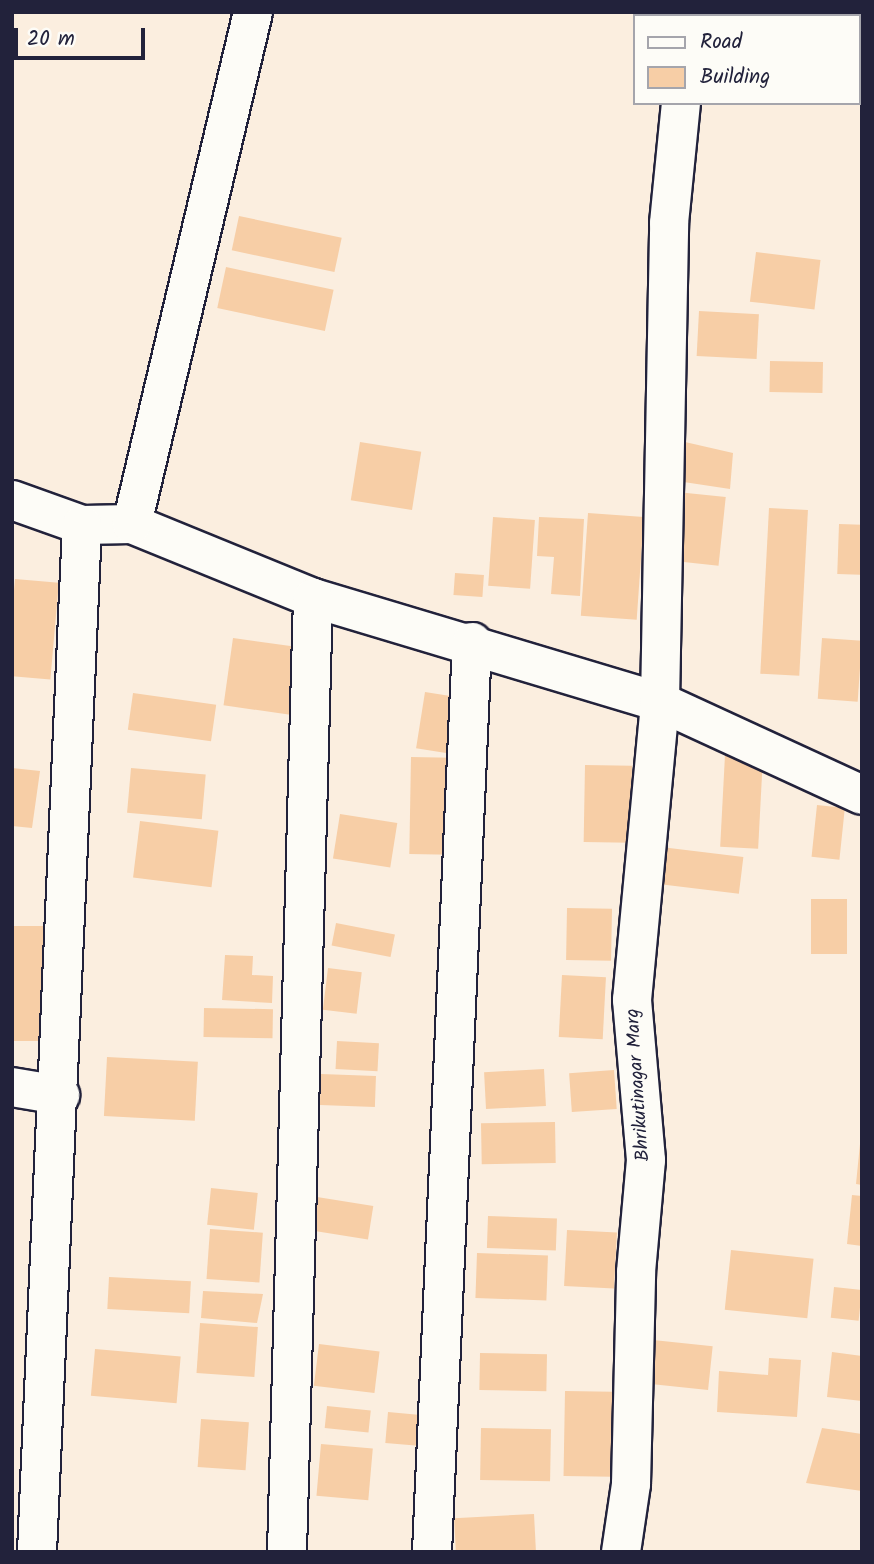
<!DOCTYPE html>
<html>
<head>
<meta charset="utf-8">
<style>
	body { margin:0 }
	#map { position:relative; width:874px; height:1564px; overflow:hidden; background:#fbeedf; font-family:Kalam,sans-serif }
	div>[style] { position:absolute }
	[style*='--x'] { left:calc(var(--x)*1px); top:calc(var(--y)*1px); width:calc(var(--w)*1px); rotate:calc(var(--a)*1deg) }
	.building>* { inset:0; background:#f7cea6; transform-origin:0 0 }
	.roads { filter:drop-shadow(2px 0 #22223b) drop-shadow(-2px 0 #22223b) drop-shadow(0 2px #22223b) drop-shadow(0 -2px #22223b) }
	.minor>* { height:38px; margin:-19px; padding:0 19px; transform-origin:19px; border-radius:19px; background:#fdfcf7 }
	span { translate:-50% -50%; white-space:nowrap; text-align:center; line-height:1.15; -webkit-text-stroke:6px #fdfcf7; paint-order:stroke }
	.street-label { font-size:19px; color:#22223b }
	.frame { position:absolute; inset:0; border:14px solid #22223b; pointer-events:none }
	.legend { position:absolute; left:633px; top:14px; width:228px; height:91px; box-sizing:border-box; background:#fdfcf7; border:2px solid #a5a5ac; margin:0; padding:9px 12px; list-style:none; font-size:21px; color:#22223b }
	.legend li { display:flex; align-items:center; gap:14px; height:35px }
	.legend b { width:35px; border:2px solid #a5a5ac }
	.scale { position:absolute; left:14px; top:28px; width:131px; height:32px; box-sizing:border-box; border:4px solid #22223b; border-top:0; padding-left:9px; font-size:21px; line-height:24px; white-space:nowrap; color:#22223b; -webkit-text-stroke:5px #fdfcf7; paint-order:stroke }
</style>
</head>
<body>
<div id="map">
	<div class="building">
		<i style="left:239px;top:216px;width:105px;height:35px;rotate:12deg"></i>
		<i style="left:756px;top:252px;width:65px;height:50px;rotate:7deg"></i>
		<i style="left:226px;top:267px;width:110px;height:42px;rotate:12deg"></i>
		<i style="left:699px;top:311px;width:60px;height:45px;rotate:3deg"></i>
		<i style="left:770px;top:361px;width:53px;height:31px;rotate:1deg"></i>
		<i style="left:360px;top:442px;width:62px;height:59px;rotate:9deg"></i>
		<i style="clip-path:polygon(685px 442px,733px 453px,730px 489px,677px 481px)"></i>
		<i style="left:677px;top:492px;width:49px;height:69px;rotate:6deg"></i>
		<i style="left:769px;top:508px;width:39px;height:166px;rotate:3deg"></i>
		<i style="left:588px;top:513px;width:56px;height:103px;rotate:4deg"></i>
		<i style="left:493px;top:517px;width:42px;height:69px;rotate:4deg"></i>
		<i style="clip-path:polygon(539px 517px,584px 519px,580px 596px,551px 594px,554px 557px,537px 556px)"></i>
		<i style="left:839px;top:524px;width:23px;height:50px;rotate:2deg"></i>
		<i style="left:455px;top:573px;width:29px;height:22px;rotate:4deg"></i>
		<i style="left:15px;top:579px;width:44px;height:97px;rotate:5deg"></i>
		<i style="left:233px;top:638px;width:69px;height:68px;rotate:8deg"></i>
		<i style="left:822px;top:638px;width:40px;height:61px;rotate:4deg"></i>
		<i style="left:425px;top:692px;width:32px;height:57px;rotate:9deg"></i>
		<i style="left:133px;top:693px;width:84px;height:37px;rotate:8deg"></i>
		<i style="left:725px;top:755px;width:38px;height:92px;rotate:3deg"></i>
		<i style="left:411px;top:757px;width:41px;height:97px;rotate:1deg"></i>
		<i style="left:585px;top:765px;width:47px;height:77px;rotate:1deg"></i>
		<i style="clip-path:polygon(12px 768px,40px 771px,32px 828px,12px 826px)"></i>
		<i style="left:131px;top:768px;width:75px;height:45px;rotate:5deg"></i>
		<i style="left:817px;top:805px;width:28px;height:52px;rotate:6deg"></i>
		<i style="left:340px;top:814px;width:58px;height:45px;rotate:9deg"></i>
		<i style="left:140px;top:821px;width:79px;height:57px;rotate:7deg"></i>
		<i style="left:661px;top:847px;width:83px;height:37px;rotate:7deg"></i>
		<i style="left:847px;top:899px;width:55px;height:36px;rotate:90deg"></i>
		<i style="left:567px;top:908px;width:45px;height:52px;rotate:1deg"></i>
		<i style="left:336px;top:923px;width:60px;height:23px;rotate:11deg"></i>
		<i style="left:12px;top:926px;width:32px;height:115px"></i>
		<i style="clip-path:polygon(225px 955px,253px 956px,252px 975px,273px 976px,272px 1003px,222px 1000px)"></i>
		<i style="left:328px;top:968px;width:34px;height:42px;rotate:7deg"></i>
		<i style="left:562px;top:975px;width:44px;height:62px;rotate:3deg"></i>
		<i style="left:204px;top:1008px;width:69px;height:29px;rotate:1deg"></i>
		<i style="left:337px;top:1041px;width:42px;height:28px;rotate:3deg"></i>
		<i style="left:107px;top:1057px;width:91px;height:59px;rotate:3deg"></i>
		<i style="left:544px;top:1069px;width:37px;height:60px;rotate:87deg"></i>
		<i style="left:614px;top:1070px;width:39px;height:45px;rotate:86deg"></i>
		<i style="left:321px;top:1074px;width:55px;height:31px;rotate:2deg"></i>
		<i style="left:555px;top:1122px;width:41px;height:74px;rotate:89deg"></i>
		<i style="clip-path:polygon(860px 1144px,862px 1144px,862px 1185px,856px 1184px)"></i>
		<i style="left:211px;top:1188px;width:47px;height:37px;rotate:6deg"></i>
		<i style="clip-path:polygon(852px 1195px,862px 1196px,862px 1246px,847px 1244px)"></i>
		<i style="left:317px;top:1197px;width:57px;height:34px;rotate:9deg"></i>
		<i style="left:488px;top:1216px;width:69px;height:32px;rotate:2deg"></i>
		<i style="left:210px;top:1229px;width:53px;height:50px;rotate:4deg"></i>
		<i style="left:567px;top:1230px;width:50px;height:56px;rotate:3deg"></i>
		<i style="left:731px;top:1250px;width:83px;height:60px;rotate:6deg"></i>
		<i style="left:477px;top:1253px;width:71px;height:45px;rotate:2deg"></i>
		<i style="left:109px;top:1277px;width:82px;height:32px;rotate:3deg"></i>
		<i style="left:834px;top:1287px;width:28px;height:31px;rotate:6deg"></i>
		<i style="clip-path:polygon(203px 1291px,263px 1294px,257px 1323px,201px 1318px)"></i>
		<i style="left:200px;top:1323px;width:58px;height:50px;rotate:4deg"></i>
		<i style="left:653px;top:1340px;width:60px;height:44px;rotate:6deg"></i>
		<i style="left:319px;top:1344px;width:61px;height:42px;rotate:7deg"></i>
		<i style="left:95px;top:1349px;width:86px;height:47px;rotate:5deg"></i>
		<i style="clip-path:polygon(832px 1352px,862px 1356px,862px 1401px,827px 1397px)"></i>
		<i style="left:480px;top:1353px;width:67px;height:37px;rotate:1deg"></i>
		<i style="clip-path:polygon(769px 1358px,801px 1360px,797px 1417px,717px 1412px,719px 1371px,768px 1375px)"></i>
		<i style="left:565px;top:1391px;width:48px;height:85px;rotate:1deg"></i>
		<i style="left:327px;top:1406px;width:44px;height:22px;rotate:6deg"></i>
		<i style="left:388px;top:1412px;width:33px;height:31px;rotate:5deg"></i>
		<i style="left:201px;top:1419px;width:48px;height:48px;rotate:4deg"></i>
		<i style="left:481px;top:1428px;width:70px;height:52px;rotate:1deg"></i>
		<i style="clip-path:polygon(822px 1428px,862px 1434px,862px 1491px,806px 1483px)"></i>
		<i style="left:321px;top:1444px;width:52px;height:52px;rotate:5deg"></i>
		<i style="left:534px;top:1514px;width:38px;height:80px;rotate:87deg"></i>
	</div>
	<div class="roads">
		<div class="minor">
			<i style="--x:690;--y:16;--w:4;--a:-90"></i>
			<i style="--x:12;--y:500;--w:74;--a:19.7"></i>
			<i style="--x:82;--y:525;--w:50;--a:-1.1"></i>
			<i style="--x:132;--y:524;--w:196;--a:22.2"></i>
			<i style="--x:313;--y:598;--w:362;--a:16.7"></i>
			<i style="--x:660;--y:702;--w:222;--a:24.7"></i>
			<i style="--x:132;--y:524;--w:526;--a:-76.7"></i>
			<i style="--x:12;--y:1087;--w:49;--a:9.5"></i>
			<i style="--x:37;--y:1552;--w:1028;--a:-87.49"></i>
			<i style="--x:287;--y:1552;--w:954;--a:-88.44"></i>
			<i style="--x:432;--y:1552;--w:911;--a:-87.48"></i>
			<i style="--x:621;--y:1552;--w:69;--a:-81.6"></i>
			<i style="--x:631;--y:1484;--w:212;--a:-88.6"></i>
			<i style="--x:636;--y:1272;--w:112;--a:-84.9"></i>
			<i style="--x:646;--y:1160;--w:161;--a:-95"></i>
			<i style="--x:632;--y:1000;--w:299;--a:-84.6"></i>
			<i style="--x:660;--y:702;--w:479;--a:-88.9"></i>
			<i style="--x:669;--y:223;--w:121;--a:-84.3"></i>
		</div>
	</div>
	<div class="street-label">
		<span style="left:639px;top:1085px;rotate:-94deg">Bhrikutinagar Marg</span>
	</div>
	<div class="frame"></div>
	<ul class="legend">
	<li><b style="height:9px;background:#fdfcf7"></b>Road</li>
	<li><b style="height:19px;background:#f7cea6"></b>Building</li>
	</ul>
	<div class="scale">20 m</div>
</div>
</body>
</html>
